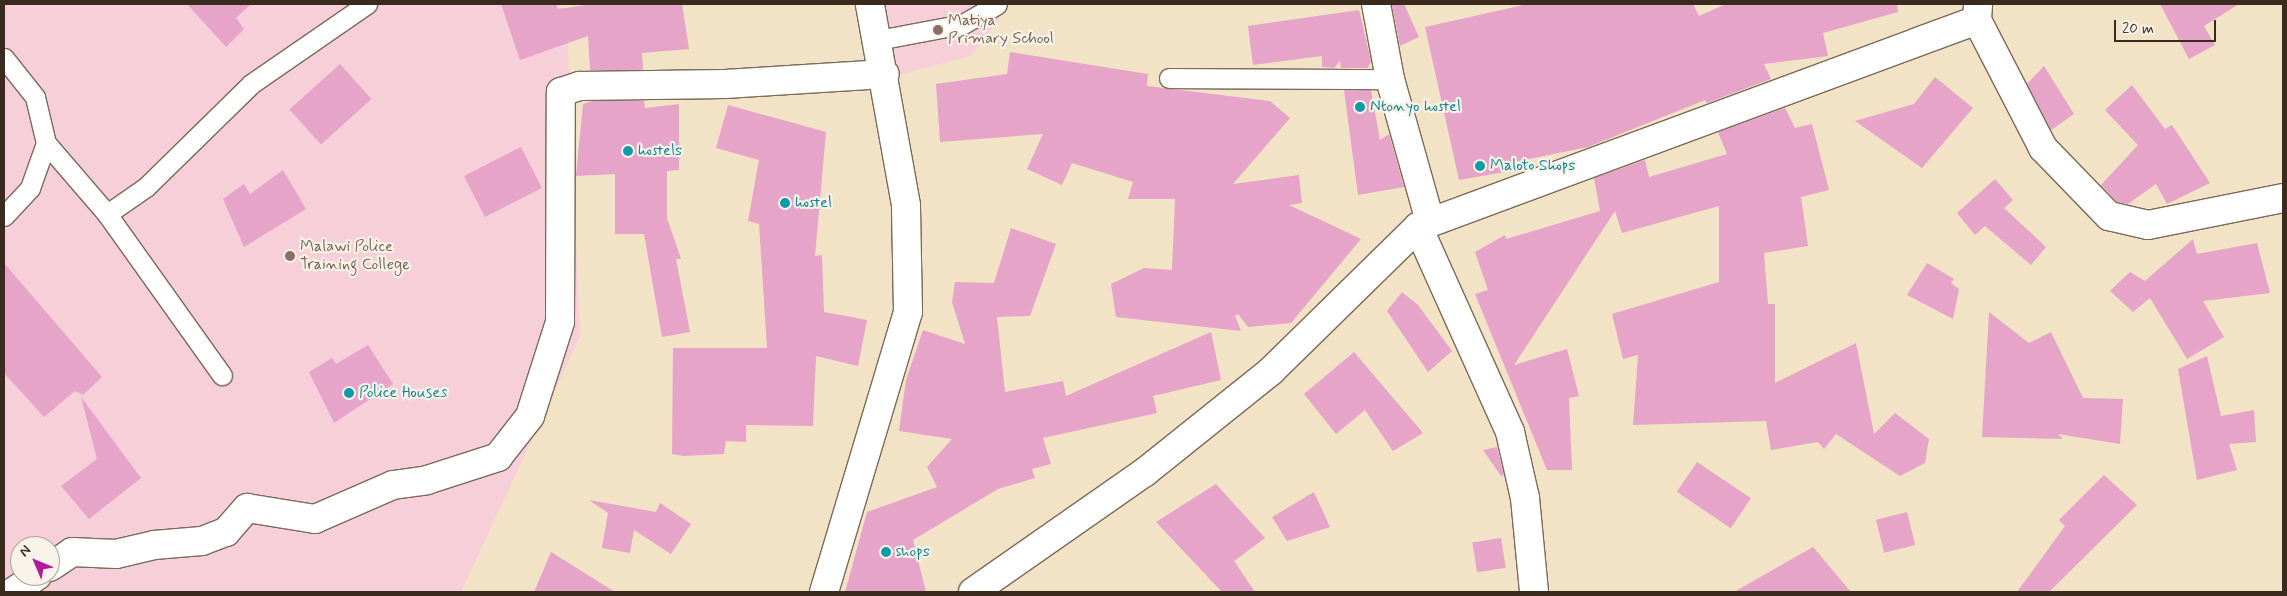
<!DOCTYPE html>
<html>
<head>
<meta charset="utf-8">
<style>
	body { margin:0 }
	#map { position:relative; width:2287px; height:596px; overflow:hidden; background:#f2e2c6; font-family:Mynerve,sans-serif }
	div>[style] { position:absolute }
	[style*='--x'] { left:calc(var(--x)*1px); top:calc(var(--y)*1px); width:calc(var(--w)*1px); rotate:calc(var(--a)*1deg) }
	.built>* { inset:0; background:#f6cfd9 }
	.building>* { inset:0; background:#e5a4c8; transform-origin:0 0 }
	.roads { filter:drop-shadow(1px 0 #7b6a59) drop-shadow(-1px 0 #7b6a59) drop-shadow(0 1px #7b6a59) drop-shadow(0 -1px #7b6a59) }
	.lane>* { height:19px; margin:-9.5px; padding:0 9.5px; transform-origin:9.5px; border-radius:9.5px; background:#fff }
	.street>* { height:28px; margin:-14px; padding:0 14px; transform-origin:14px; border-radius:14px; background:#fff }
	.dots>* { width:14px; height:14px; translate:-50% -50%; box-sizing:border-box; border:2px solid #f7f3e8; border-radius:50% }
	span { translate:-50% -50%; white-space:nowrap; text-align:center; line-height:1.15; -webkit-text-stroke:4.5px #f7f3e8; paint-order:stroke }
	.education-label { font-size:16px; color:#785e54 }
	.left { translate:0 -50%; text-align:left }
	.culture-label { font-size:16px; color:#0d838f }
	.frame { position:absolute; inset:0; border:5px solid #3b2a1e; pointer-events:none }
	.north { position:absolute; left:10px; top:536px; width:50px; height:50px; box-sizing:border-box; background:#f7f3e8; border:1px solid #aca397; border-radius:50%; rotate:315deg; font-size:14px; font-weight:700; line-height:20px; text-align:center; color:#3b2a1e }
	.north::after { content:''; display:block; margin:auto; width:18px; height:22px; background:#b5179e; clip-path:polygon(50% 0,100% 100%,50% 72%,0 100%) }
	.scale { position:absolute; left:2114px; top:20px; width:102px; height:22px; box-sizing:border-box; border:2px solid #3b2a1e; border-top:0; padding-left:6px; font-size:15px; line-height:18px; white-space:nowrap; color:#3b2a1e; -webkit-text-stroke:4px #f7f3e8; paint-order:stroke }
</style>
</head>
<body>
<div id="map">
	<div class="built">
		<i style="clip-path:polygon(evenodd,4px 4px,560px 4px,567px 29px,580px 336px,461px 592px,4px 592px,4px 4px,20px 546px,50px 546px,50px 576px,20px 576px,20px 546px)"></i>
		<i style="clip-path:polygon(881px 4px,1010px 4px,971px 56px,893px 76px)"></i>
	</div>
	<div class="building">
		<i style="clip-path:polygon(187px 4px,251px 4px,236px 18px,244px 29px,226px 47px)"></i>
		<i style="clip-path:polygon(501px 4px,556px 4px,558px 9px,593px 4px,682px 4px,689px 49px,642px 53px,643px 70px,590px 70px,588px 36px,520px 60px)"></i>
		<i style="clip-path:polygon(1404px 4px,1419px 37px,1400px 46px,1392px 5px)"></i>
		<i style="clip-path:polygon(1528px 4px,1693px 4px,1699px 16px,1726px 4px,1897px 4px,1898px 12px,1823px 33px,1828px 56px,1764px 64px,1771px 79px,1707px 103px,1705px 100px,1588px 147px,1514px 162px,1516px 170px,1459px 180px,1425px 27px)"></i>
		<i style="clip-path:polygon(2160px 4px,2239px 4px,2204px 26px,2215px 45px,2189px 59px)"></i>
		<i style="clip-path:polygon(1359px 10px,1371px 61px,1368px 68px,1341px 68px,1340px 61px,1334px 68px,1322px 67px,1322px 56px,1253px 65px,1248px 26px)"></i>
		<i style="clip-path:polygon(1010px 52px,1148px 74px,1147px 86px,1270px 101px,1290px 118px,1233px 184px,1299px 175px,1302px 203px,1289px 205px,1361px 239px,1291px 323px,1248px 327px,1238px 314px,1235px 316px,1241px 331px,1116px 317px,1111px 284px,1144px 268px,1172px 270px,1175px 199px,1128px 199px,1133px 182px,1072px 163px,1062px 185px,1027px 169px,1043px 134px,940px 142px,936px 84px,1007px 74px)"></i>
		<i style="left:340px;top:64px;width:47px;height:68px;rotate:48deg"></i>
		<i style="clip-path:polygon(2044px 66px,2074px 114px,2051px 130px,2027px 84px)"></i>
		<i style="clip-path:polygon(1935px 77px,1973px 108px,1922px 168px,1855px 121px,1914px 104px)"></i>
		<i style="clip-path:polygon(2132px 85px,2165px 129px,2172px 125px,2210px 183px,2167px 204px,2156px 184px,2128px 204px,2117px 202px,2101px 185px,2138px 145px,2105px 110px)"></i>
		<i style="clip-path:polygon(1344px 90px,1371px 90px,1380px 140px,1389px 134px,1404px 187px,1358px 195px)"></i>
		<i style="clip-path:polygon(592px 101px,644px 101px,645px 108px,679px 104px,679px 170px,667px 171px,667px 218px,681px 259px,676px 259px,690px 332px,662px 337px,644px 234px,615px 234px,615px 174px,576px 176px,583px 104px)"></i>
		<i style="clip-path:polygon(728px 105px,826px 132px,815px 256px,822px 255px,824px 312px,867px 320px,858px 366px,816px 356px,813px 426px,746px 425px,746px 442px,726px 441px,724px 454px,684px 456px,672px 454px,673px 348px,767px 348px,759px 224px,748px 221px,759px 160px,716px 148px)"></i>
		<i style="clip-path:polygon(1785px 108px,1795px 128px,1812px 124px,1829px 190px,1801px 197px,1808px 246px,1764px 253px,1768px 304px,1775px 304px,1775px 383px,1856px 343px,1874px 434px,1895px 413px,1929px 439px,1925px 463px,1900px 476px,1836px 434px,1824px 449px,1818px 442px,1771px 450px,1766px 421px,1633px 425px,1638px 355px,1623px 359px,1612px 314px,1719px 282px,1719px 206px,1622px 233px,1615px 211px,1514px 365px,1567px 349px,1579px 396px,1569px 398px,1572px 470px,1547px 470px,1475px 294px,1488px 290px,1475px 252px,1505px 235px,1506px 239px,1600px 211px,1594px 178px,1645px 160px,1649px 177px,1727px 154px,1718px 132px)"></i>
		<i style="left:521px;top:147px;width:46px;height:64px;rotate:63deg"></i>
		<i style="clip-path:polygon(283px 170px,306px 209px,244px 247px,223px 199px,244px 184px,250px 194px)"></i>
		<i style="clip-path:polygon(1995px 179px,2013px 200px,2004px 208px,2046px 247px,2031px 265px,1985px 226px,1975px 235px,1957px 213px)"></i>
		<i style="clip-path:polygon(1011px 228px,1056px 244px,1030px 316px,997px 317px,1005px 392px,1063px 381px,1066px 396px,1211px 332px,1221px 380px,1153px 396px,1157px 413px,1043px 438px,1051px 464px,1032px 469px,1035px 478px,998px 489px,913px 540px,926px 592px,845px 592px,867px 512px,937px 487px,927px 467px,952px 439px,899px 431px,906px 380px,923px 330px,965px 344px,952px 302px,955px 282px,994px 283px)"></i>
		<i style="clip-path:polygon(2193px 239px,2197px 254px,2257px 243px,2270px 293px,2203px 301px,2224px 337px,2187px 359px,2150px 298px,2133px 312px,2110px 291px,2130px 272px,2145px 281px)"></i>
		<i style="clip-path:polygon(4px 263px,102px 377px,83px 395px,75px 391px,44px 417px,4px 373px)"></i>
		<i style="clip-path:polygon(1927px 263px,1954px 279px,1951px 283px,1959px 289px,1953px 319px,1907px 295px)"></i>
		<i style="clip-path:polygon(1402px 292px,1418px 305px,1452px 351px,1428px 372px,1387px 311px)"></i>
		<i style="clip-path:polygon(1989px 312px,2029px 343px,2051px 332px,2083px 398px,2123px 399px,2120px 444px,2058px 434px,2063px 439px,1982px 437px)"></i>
		<i style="clip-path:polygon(368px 345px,393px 384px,334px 423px,309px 372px,332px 358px,336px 364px)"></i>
		<i style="clip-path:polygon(1354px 352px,1423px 433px,1393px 451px,1365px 410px,1336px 434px,1304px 394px)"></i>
		<i style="clip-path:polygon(2207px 356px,2221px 416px,2254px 410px,2256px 442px,2229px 444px,2237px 470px,2197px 480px,2178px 369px)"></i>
		<i style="clip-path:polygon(81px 397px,141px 478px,89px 519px,61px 486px,97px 459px)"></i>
		<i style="clip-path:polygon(1497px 447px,1504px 475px,1501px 476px,1483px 450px)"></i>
		<i style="left:1697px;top:462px;width:65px;height:36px;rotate:34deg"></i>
		<i style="clip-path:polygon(2104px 475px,2137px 505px,2049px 592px,2017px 592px,2065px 526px,2059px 520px)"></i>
		<i style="clip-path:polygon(1216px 484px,1265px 538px,1234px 561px,1255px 592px,1222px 592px,1156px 522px)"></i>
		<i style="clip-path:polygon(1314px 492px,1330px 527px,1287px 541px,1272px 517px)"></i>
		<i style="clip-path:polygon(589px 500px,656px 512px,660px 503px,691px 524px,671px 554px,634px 530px,630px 553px,602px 548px,608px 513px)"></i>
		<i style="left:1907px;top:512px;width:34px;height:32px;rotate:76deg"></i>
		<i style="left:1501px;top:538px;width:30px;height:29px;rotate:81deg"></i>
		<i style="clip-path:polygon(1813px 547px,1851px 592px,1734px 592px)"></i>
		<i style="clip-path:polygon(551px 552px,615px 592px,534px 592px)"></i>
	</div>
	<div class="roads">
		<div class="lane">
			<i style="--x:878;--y:40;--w:86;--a:-10.7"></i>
			<i style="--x:963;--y:24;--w:39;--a:-30"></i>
			<i style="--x:4;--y:58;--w:50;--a:51.5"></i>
			<i style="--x:35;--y:97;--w:47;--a:76.6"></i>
			<i style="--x:1169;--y:78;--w:221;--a:0.3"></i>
			<i style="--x:107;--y:214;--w:198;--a:54.5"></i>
			<i style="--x:4;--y:216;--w:38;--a:-47"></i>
			<i style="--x:30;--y:188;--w:48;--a:-70.4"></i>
			<i style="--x:46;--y:143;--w:94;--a:49.3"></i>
			<i style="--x:107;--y:214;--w:47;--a:-34.7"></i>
			<i style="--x:146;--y:187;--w:147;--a:-44.4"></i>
			<i style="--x:251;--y:84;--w:141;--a:-34.6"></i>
		</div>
		<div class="street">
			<i style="--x:1376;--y:4;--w:76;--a:79.4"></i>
			<i style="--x:1390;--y:79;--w:148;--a:74.3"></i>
			<i style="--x:1977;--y:20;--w:144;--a:62.7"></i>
			<i style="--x:2043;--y:148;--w:95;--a:45.9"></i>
			<i style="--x:2109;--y:216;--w:40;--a:13"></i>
			<i style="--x:2148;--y:225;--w:138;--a:-11.3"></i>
			<i style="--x:1418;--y:227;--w:225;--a:65.8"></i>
			<i style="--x:1510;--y:432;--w:68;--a:77.2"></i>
			<i style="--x:1525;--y:498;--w:94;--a:84.5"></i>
			<i style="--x:50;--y:567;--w:27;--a:-34"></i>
			<i style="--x:72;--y:552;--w:44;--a:2.6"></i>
			<i style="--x:116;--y:554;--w:39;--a:-13"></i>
			<i style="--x:154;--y:545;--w:48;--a:-4.8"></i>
			<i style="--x:202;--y:541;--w:26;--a:-21"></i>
			<i style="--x:226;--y:532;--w:32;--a:-49"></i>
			<i style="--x:247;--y:508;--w:69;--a:9.2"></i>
			<i style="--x:315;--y:519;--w:85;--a:-23.6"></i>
			<i style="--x:393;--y:485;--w:34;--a:-8"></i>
			<i style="--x:427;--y:480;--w:75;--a:-17.9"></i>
			<i style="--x:498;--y:457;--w:52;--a:-52"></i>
			<i style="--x:530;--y:416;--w:99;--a:-72.3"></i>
			<i style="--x:560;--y:322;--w:230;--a:-89.8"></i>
			<i style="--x:561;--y:92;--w:20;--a:-18"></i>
			<i style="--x:580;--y:86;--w:145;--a:-0.8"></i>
			<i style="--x:725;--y:84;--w:160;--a:-3.6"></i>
			<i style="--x:13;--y:592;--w:29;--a:-34"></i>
			<i style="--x:824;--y:592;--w:292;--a:-73.3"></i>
			<i style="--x:908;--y:312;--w:107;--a:-91.1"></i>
			<i style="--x:906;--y:205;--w:204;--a:-100.2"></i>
			<i style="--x:973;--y:592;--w:210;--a:-34.9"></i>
			<i style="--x:1145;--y:472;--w:161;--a:-38.7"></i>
			<i style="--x:1271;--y:371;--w:206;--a:-44.4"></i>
			<i style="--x:1418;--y:227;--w:596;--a:-20.32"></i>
			<i style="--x:1977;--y:20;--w:16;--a:-86"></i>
		</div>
	</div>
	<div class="dots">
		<i style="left:938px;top:30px;background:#8d6e63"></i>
		<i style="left:1360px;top:107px;background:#0f9aa8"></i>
		<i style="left:628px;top:151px;background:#0f9aa8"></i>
		<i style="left:1480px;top:166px;background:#0f9aa8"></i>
		<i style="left:785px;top:203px;background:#0f9aa8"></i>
		<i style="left:290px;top:256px;background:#8d6e63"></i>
		<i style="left:349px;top:393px;background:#0f9aa8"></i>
		<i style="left:886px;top:552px;background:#0f9aa8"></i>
	</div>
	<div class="education-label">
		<span class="left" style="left:948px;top:30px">Matiya<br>Primary School</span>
		<span class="left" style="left:300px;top:256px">Malawi Police<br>Training College</span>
	</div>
	<div class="culture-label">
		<span class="left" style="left:1370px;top:107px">Ntonyo hostel</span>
		<span class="left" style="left:638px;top:151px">hostels</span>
		<span class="left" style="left:1490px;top:166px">Maloto Shops</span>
		<span class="left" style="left:795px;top:203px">hostel</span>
		<span class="left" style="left:359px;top:393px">Police Houses</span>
		<span class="left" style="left:896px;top:552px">shops</span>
	</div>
	<div class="frame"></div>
	<div class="north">N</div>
	<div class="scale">20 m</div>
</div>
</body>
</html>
